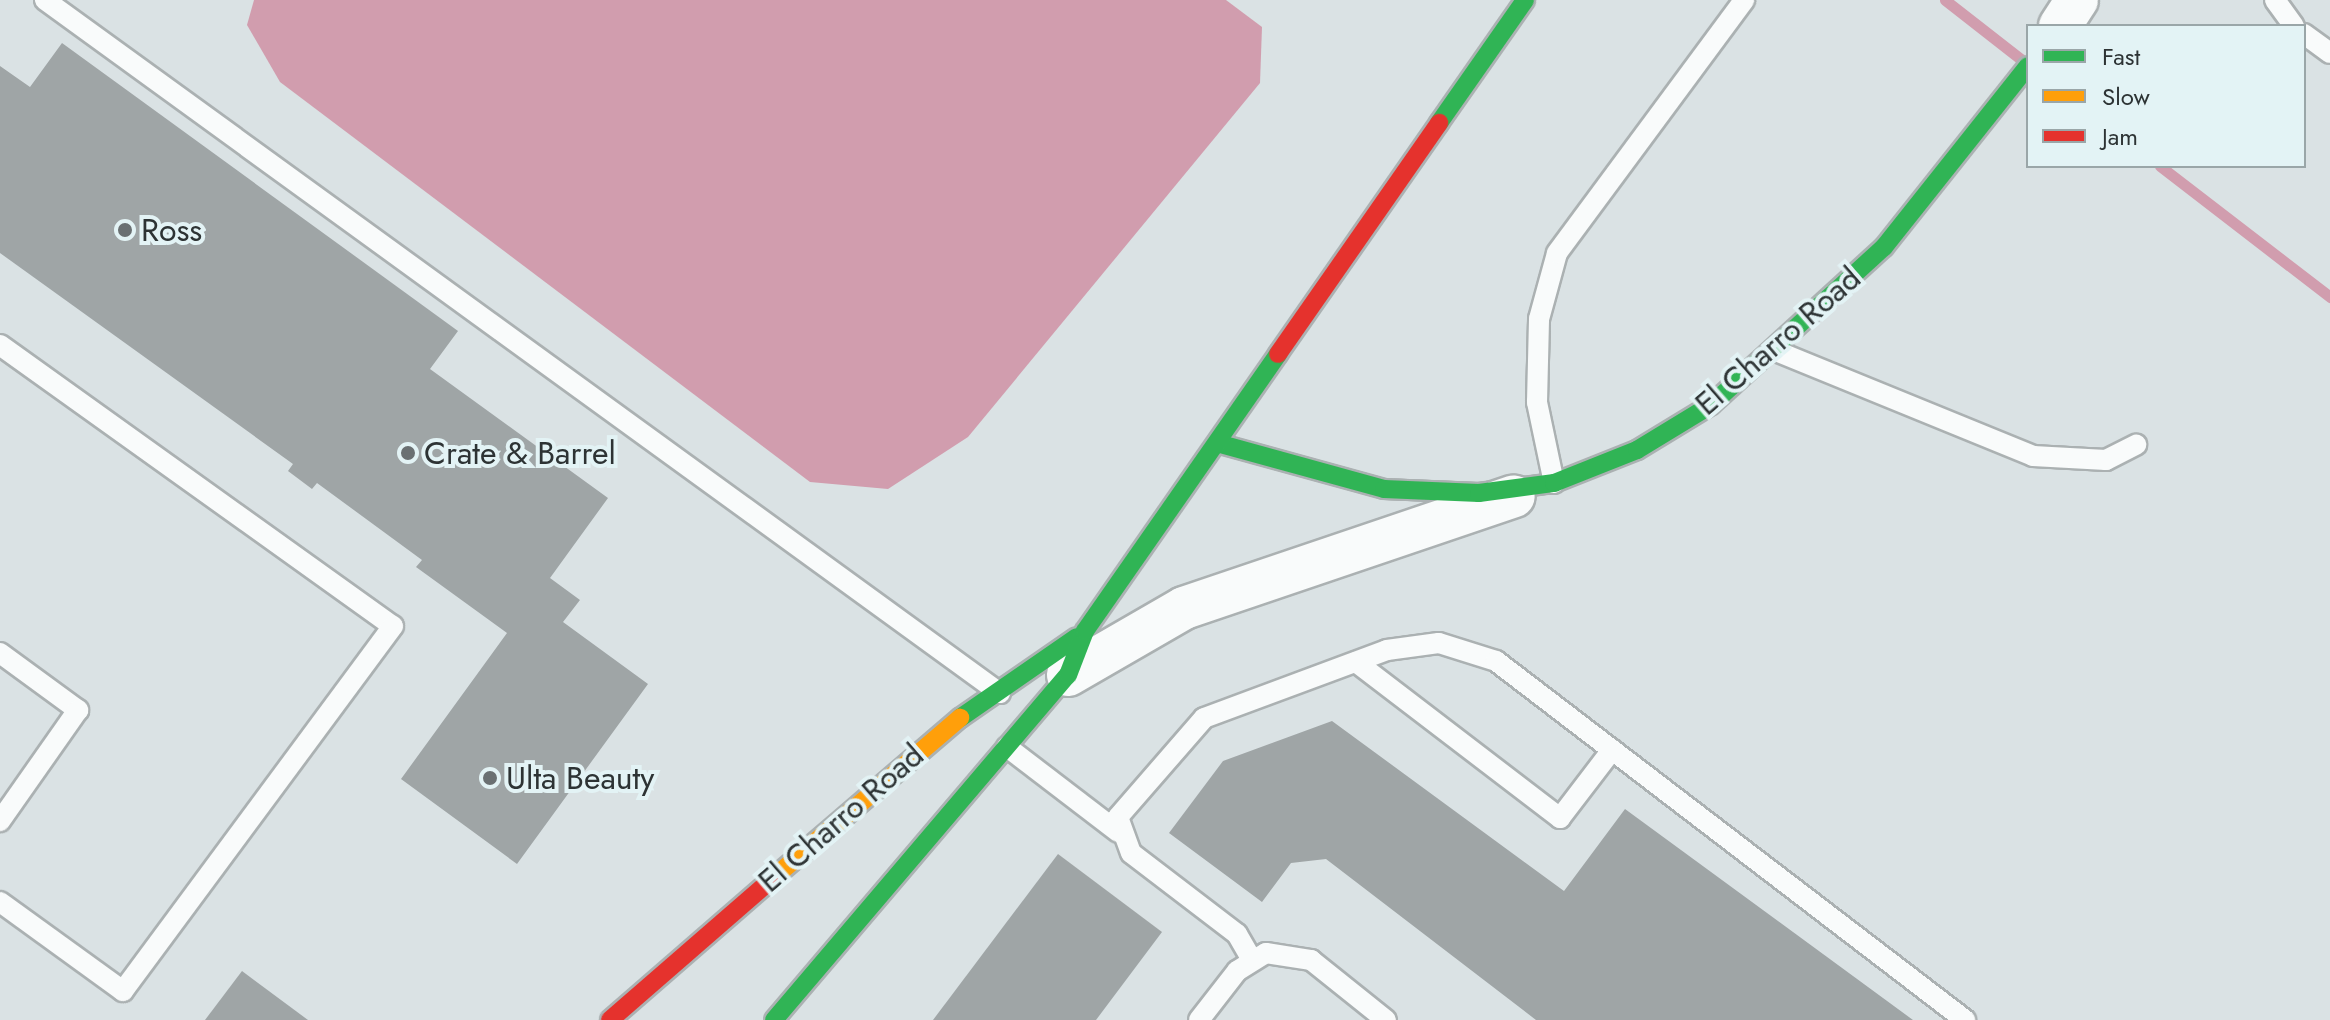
<!DOCTYPE html>
<html>
<head>
<meta charset="utf-8">
<style>
	body { margin:0 }
	#map { position:relative; width:2330px; height:1020px; overflow:hidden; background:#dae2e4; font-family:Jost,sans-serif }
	div>[style] { position:absolute }
	[style*='--x'] { left:calc(var(--x)*1px); top:calc(var(--y)*1px); width:calc(var(--w)*1px); rotate:calc(var(--a)*1deg) }
	.water>* { inset:0; background:#d19dae }
	.stream>* { height:11px; margin:-5.5px; padding:0 5.5px; transform-origin:5.5px; border-radius:5.5px; background:#d19dae }
	.building>* { inset:0; background:#9fa5a6 }
	.roads { filter:drop-shadow(2px 0 #abb1b2) drop-shadow(-2px 0 #abb1b2) drop-shadow(0 2px #abb1b2) drop-shadow(0 -2px #abb1b2) }
	.lane>* { height:20px; margin:-10px; padding:0 10px; transform-origin:10px; border-radius:10px; background:#f9fbfb }
	.street>* { height:42px; margin:-21px; padding:0 21px; transform-origin:21px; border-radius:21px; background:#f9fbfb }
	.fast>* { height:18px; margin:-9px; padding:0 9px; transform-origin:9px; border-radius:9px; background:#30b455 }
	.slow>* { height:18px; margin:-9px; padding:0 9px; transform-origin:9px; border-radius:9px; background:#ff9f0a }
	.jam>* { height:18px; margin:-9px; padding:0 9px; transform-origin:9px; border-radius:9px; background:#e5322d }
	.dots>* { width:22px; height:22px; translate:-50% -50%; box-sizing:border-box; border:4px solid #e3f3f5; border-radius:50% }
	span { translate:-50% -50%; white-space:nowrap; text-align:center; line-height:1.15; -webkit-text-stroke:8px #e3f3f5; paint-order:stroke }
	.poi-label { font-size:32px; color:#2d3334 }
	.left { translate:0 -50%; text-align:left }
	.street-label { font-size:32px; color:#2d3334 }
	.legend { position:absolute; left:2026px; top:24px; width:280px; height:144px; box-sizing:border-box; background:#e3f3f5; border:2px solid #9aa6a8; margin:0; padding:10px 14px; list-style:none; font-size:24px; color:#2d3334 }
	.legend li { display:flex; align-items:center; gap:16px; height:40px }
	.legend b { width:40px; border:2px solid #9aa6a8 }
</style>
</head>
<body>
<div id="map">
	<div class="water">
		<i style="clip-path:polygon(254px 0,1226px 0,1262px 27px,1260px 83px,968px 437px,888px 489px,810px 482px,280px 82px,247px 25px)"></i>
	</div>
	<div class="stream">
		<i style="--x:1945;--y:0;--w:99;--a:38"></i>
		<i style="--x:2160;--y:166;--w:215;--a:37.6"></i>
	</div>
	<div class="building">
		<i style="clip-path:polygon(62px 43px,458px 331px,430px 369px,608px 498px,550px 578px,580px 600px,563px 622px,648px 684px,517px 864px,401px 779px,507px 633px,416px 567px,422px 560px,317px 483px,312px 489px,288px 471px,293px 464px,0 253px,0 66px,30px 87px)"></i>
		<i style="clip-path:polygon(1332px 721px,1564px 891px,1625px 809px,1913px 1020px,1536px 1020px,1326px 859px,1291px 863px,1262px 902px,1169px 833px,1223px 761px)"></i>
		<i style="clip-path:polygon(1058px 854px,1162px 932px,1096px 1020px,933px 1020px)"></i>
		<i style="clip-path:polygon(242px 971px,308px 1020px,205px 1020px)"></i>
	</div>
	<div class="roads">
		<div class="lane">
			<i style="--x:45;--y:0;--w:1180;--a:35.97"></i>
			<i style="--x:2275;--y:0;--w:32;--a:54"></i>
			<i style="--x:2304;--y:34;--w:32;--a:36"></i>
			<i style="--x:0;--y:345;--w:483;--a:35.6"></i>
			<i style="--x:393;--y:626;--w:454;--a:126.5"></i>
			<i style="--x:123;--y:991;--w:152;--a:-144.1"></i>
			<i style="--x:1776;--y:351;--w:278;--a:22.2"></i>
			<i style="--x:2033;--y:456;--w:73;--a:3.1"></i>
			<i style="--x:2106;--y:460;--w:34;--a:-27"></i>
			<i style="--x:1554;--y:483;--w:83;--a:-101.9"></i>
			<i style="--x:1537;--y:402;--w:83;--a:-88.6"></i>
			<i style="--x:1539;--y:319;--w:68;--a:-74.7"></i>
			<i style="--x:1557;--y:253;--w:315;--a:-53.5"></i>
			<i style="--x:0;--y:653;--w:97;--a:36.2"></i>
			<i style="--x:78;--y:710;--w:136;--a:125.1"></i>
			<i style="--x:1356;--y:662;--w:257;--a:37.4"></i>
			<i style="--x:1560;--y:818;--w:86;--a:-52.6"></i>
			<i style="--x:1007;--y:747;--w:140;--a:37.4"></i>
			<i style="--x:1252;--y:960;--w:30;--a:-120"></i>
			<i style="--x:1237;--y:934;--w:133;--a:-142.6"></i>
			<i style="--x:1131;--y:853;--w:38;--a:-110"></i>
			<i style="--x:1118;--y:817;--w:131;--a:-49"></i>
			<i style="--x:1204;--y:718;--w:195;--a:-20.4"></i>
			<i style="--x:1387;--y:650;--w:52;--a:-7.7"></i>
			<i style="--x:1439;--y:643;--w:60;--a:17.5"></i>
			<i style="--x:1496;--y:661;--w:591;--a:37.43"></i>
			<i style="--x:1199;--y:1020;--w:62;--a:-52.2"></i>
			<i style="--x:1237;--y:971;--w:34;--a:-32"></i>
			<i style="--x:1266;--y:953;--w:46;--a:8.8"></i>
			<i style="--x:1311;--y:960;--w:96;--a:38.7"></i>
		</div>
		<div class="street">
			<i style="--x:2060;--y:26;--w:31;--a:-57"></i>
			<i style="--x:1068;--y:675;--w:134;--a:-30"></i>
			<i style="--x:1184;--y:608;--w:348;--a:-18.7"></i>
		</div>
		<div class="fast">
			<i style="--x:1439;--y:123;--w:150;--a:-55"></i>
			<i style="--x:1217;--y:443;--w:173;--a:15.4"></i>
			<i style="--x:1384;--y:489;--w:95;--a:2.4"></i>
			<i style="--x:1479;--y:493;--w:76;--a:-7.6"></i>
			<i style="--x:1554;--y:483;--w:89;--a:-21.7"></i>
			<i style="--x:1637;--y:450;--w:87;--a:-31.3"></i>
			<i style="--x:1711;--y:405;--w:234;--a:-42.4"></i>
			<i style="--x:1884;--y:247;--w:231;--a:-51.5"></i>
			<i style="--x:960;--y:718;--w:142;--a:-34.7"></i>
			<i style="--x:774;--y:1020;--w:453;--a:-49.6"></i>
			<i style="--x:1068;--y:675;--w:47;--a:-68.9"></i>
			<i style="--x:1085;--y:631;--w:338;--a:-55.1"></i>
		</div>
		<div class="slow">
			<i style="--x:772;--y:879;--w:248;--a:-40.6"></i>
		</div>
		<div class="jam">
			<i style="--x:1278;--y:354;--w:282;--a:-55.1"></i>
			<i style="--x:610;--y:1020;--w:215;--a:-41"></i>
		</div>
	</div>
	<div class="dots">
		<i style="left:125px;top:230px;background:#6a7072"></i>
		<i style="left:408px;top:453px;background:#6a7072"></i>
		<i style="left:490px;top:778px;background:#6a7072"></i>
	</div>
	<div class="poi-label">
		<span class="left" style="left:141px;top:230px">Ross</span>
		<span class="left" style="left:424px;top:453px">Crate &amp; Barrel</span>
		<span class="left" style="left:506px;top:778px">Ulta Beauty</span>
	</div>
	<div class="street-label">
		<span style="left:1778px;top:341px;rotate:-41deg">El Charro Road</span>
		<span style="left:841px;top:818px;rotate:-41deg">El Charro Road</span>
	</div>
	<ul class="legend">
	<li><b style="height:10px;background:#30b455"></b>Fast</li>
	<li><b style="height:10px;background:#ff9f0a"></b>Slow</li>
	<li><b style="height:10px;background:#e5322d"></b>Jam</li>
	</ul>
</div>
</body>
</html>
